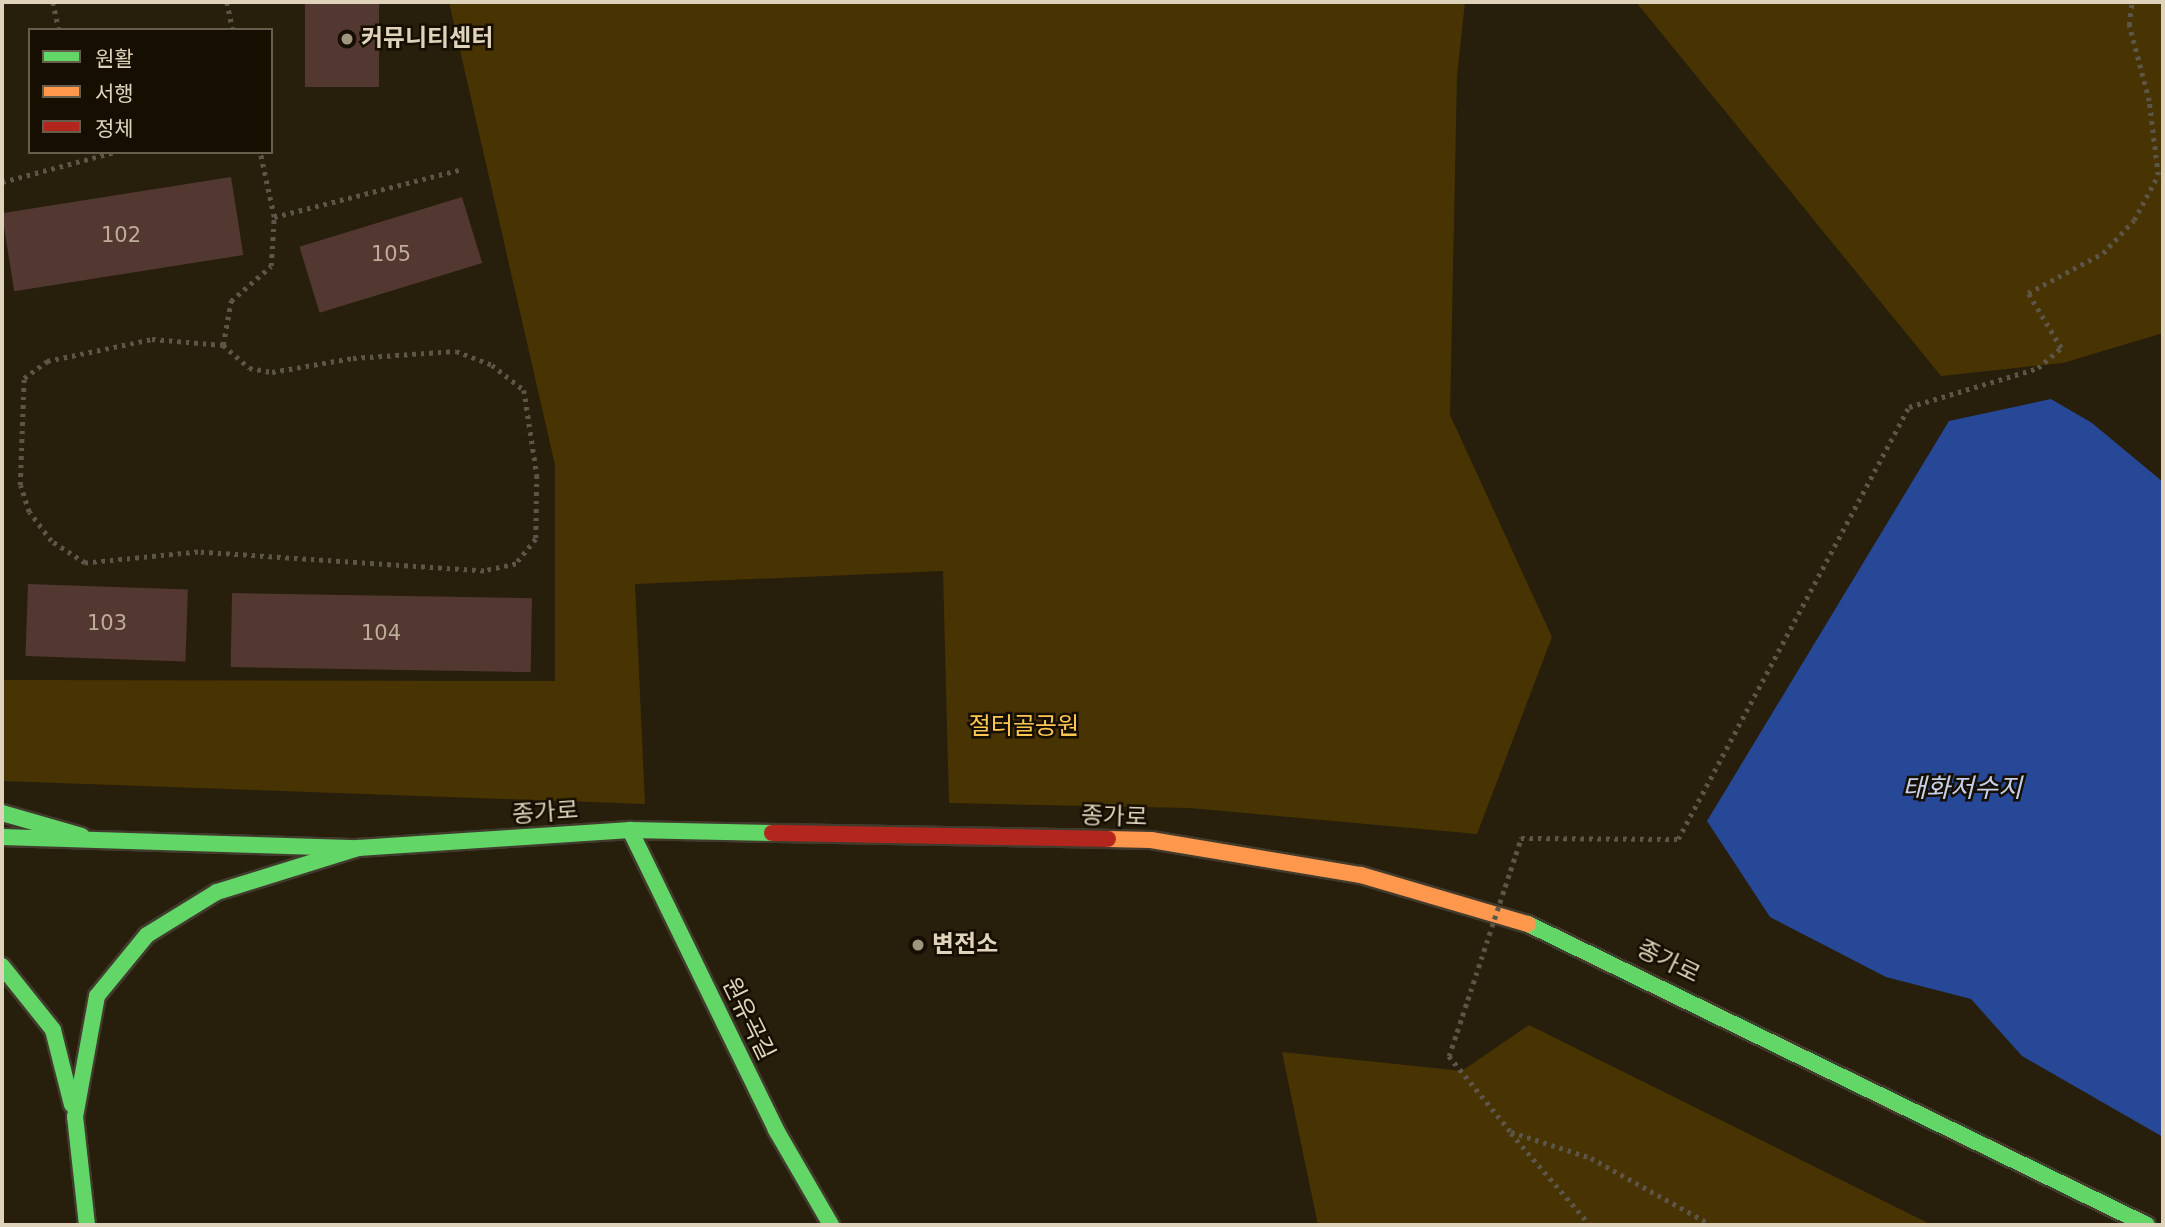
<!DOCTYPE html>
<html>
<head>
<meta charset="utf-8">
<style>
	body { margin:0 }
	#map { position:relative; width:2165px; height:1227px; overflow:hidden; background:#271f0c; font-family:"DejaVu Sans","Noto Sans KR",sans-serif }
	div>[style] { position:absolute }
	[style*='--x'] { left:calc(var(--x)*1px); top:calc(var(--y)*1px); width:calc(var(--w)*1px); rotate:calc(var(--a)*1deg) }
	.green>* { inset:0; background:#483402 }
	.water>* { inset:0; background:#264897 }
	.building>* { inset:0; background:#523831; transform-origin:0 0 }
	.path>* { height:4.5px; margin-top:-2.25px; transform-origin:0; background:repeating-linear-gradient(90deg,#5d5547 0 3.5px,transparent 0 8.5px) }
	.roads { filter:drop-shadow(2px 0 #413b2d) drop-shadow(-2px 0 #413b2d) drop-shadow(0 2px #413b2d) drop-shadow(0 -2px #413b2d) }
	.fast>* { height:16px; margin:-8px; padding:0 8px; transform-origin:8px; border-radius:8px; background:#63d668 }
	.slow>* { height:16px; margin:-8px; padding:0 8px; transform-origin:8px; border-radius:8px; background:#ff974d }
	.jam>* { height:16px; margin:-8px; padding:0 8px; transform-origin:8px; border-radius:8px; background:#b3261e }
	.path-bridge>* { height:4.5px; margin-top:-2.25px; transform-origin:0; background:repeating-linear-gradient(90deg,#5d5547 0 3.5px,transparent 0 8.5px) }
	.dots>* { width:19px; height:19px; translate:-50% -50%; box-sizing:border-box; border:4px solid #160e00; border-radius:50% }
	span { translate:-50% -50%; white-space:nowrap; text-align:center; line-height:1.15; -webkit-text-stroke:5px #160e00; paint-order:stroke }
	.number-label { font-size:21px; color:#bcac98 }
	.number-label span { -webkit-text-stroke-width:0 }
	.poi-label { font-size:24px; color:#dfd3bb; font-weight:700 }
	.left { translate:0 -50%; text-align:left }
	.park-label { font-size:24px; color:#fdc752 }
	.street-label { font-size:24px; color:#dfd3bb }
	.water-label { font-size:26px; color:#c5d1e9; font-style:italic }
	.frame { position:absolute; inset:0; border:4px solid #dfd3bb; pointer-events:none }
	.legend { position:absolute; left:28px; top:28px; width:245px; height:126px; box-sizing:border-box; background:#160e00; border:2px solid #665d4b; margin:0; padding:9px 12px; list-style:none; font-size:21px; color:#dfd3bb }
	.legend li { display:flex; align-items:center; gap:14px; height:35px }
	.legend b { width:35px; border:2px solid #665d4b }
</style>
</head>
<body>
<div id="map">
	<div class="green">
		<i style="clip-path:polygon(449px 2px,1465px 2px,1457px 76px,1450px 415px,1552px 637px,1477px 834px,1190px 808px,949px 803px,943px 571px,635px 584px,645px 804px,2px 781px,2px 680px,555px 681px,555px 465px)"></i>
		<i style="clip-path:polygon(1636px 2px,2163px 2px,2163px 333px,2063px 363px,1941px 376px)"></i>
		<i style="clip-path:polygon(1529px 1025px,1932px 1225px,1318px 1225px,1282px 1052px,1462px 1071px)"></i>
	</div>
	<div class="water">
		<i style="clip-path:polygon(2051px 399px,2092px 423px,2163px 482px,2163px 1137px,2022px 1056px,1971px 999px,1886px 977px,1770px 917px,1707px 821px,1949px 421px)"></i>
	</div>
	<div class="building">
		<i style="left:305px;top:2px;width:74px;height:85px"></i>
		<i style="left:231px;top:177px;width:79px;height:232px;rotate:81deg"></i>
		<i style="left:462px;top:197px;width:69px;height:170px;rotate:73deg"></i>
		<i style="left:28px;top:584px;width:160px;height:72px;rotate:2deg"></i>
		<i style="left:232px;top:593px;width:300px;height:74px;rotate:1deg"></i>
	</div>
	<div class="path">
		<i style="--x:53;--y:2;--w:29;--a:78"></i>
		<i style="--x:227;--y:2;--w:29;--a:78"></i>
		<i style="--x:2;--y:182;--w:117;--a:-14.9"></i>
		<i style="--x:274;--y:217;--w:195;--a:-14.3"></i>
		<i style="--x:152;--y:339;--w:71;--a:4.8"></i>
		<i style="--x:223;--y:345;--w:35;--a:41"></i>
		<i style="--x:249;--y:368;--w:23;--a:10"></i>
		<i style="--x:272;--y:372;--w:82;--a:-9.8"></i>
		<i style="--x:353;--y:358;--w:103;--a:-3.9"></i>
		<i style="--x:456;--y:351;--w:39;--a:21"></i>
		<i style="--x:492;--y:365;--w:41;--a:38"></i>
		<i style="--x:524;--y:390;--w:86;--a:81.3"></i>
		<i style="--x:537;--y:475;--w:64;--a:90.9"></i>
		<i style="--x:536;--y:539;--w:32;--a:129"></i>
		<i style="--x:516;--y:564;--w:33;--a:168"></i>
		<i style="--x:484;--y:571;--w:287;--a:-176.2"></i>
		<i style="--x:198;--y:552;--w:114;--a:174.4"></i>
		<i style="--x:85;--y:563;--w:40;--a:-147.1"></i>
		<i style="--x:51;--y:541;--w:36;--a:-127"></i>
		<i style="--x:29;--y:512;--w:28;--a:-108"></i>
		<i style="--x:20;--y:485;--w:107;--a:-87.9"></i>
		<i style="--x:24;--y:378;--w:29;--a:-36"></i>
		<i style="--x:47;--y:361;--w:107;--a:-11.8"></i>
		<i style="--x:223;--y:345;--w:45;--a:-79.7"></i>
		<i style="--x:231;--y:301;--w:53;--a:-41.2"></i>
		<i style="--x:271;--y:266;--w:49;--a:-86.5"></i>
		<i style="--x:274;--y:217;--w:66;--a:-102.2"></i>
		<i style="--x:1521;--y:838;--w:157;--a:0.4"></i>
		<i style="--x:1678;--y:839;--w:490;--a:-61.9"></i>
		<i style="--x:1909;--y:407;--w:135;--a:-16.8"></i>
		<i style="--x:2038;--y:368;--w:30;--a:-41"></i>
		<i style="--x:2061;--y:348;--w:64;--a:-121"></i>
		<i style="--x:2028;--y:293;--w:85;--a:-28.1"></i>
		<i style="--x:2103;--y:253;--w:45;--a:-46.8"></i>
		<i style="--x:2134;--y:220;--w:51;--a:-61.9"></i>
		<i style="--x:2158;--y:175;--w:75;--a:-96.9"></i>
		<i style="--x:2149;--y:101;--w:79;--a:-104.7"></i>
		<i style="--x:2129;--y:25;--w:23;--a:-83"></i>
		<i style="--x:1449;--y:1056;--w:98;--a:50.8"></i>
		<i style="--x:1511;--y:1132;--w:84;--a:18"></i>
		<i style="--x:1591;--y:1158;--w:138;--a:29"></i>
		<i style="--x:1511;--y:1133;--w:121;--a:49.3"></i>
	</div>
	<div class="roads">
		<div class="fast">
			<i style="--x:2;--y:813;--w:83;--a:16"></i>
			<i style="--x:630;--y:830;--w:334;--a:64"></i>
			<i style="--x:776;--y:1130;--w:110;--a:59.9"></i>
			<i style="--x:2;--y:837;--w:356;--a:1.8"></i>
			<i style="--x:358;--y:848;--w:273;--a:-3.8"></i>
			<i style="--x:630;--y:830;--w:142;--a:1.2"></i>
			<i style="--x:1528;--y:924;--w:688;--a:25.93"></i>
			<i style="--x:2;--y:966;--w:82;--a:51.4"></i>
			<i style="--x:53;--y:1030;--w:77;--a:75.8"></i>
			<i style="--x:87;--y:1225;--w:109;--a:-96.3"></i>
			<i style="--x:75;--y:1117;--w:123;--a:-79.7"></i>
			<i style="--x:97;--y:996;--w:79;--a:-50.7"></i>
			<i style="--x:147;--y:935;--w:82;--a:-31.6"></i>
			<i style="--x:217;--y:892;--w:148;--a:-17.3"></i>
		</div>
		<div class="slow">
			<i style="--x:1108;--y:839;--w:43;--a:1.3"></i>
			<i style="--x:1151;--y:840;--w:213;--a:9.5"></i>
			<i style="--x:1361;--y:875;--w:174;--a:16.4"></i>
		</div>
		<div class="jam">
			<i style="--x:772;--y:833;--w:336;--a:1"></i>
		</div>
	</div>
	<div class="path-bridge">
		<i style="--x:1449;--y:1056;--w:230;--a:-71.7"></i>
	</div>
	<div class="dots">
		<i style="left:347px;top:39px;background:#9f947e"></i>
		<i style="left:918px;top:945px;background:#9f947e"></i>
	</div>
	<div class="number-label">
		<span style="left:121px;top:235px">102</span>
		<span style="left:391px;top:254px">105</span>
		<span style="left:107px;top:623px">103</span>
		<span style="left:381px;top:633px">104</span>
	</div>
	<div class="poi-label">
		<span class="left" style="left:361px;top:39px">커뮤니티센터</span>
		<span class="left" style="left:932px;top:945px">변전소</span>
	</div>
	<div class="park-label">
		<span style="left:1024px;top:727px">절터골공원</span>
	</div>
	<div class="street-label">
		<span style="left:545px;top:813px;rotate:-4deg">종가로</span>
		<span style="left:1114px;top:817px;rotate:2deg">종가로</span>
		<span style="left:1668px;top:962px;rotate:26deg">종가로</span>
		<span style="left:748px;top:1019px;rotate:64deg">원유곡길</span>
	</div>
	<div class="water-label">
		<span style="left:1962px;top:789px">태화저수지</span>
	</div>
	<div class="frame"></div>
	<ul class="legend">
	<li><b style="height:9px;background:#63d668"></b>원활</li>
	<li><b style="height:9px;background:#ff974d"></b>서행</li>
	<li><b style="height:9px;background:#b3261e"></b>정체</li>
	</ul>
</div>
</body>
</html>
